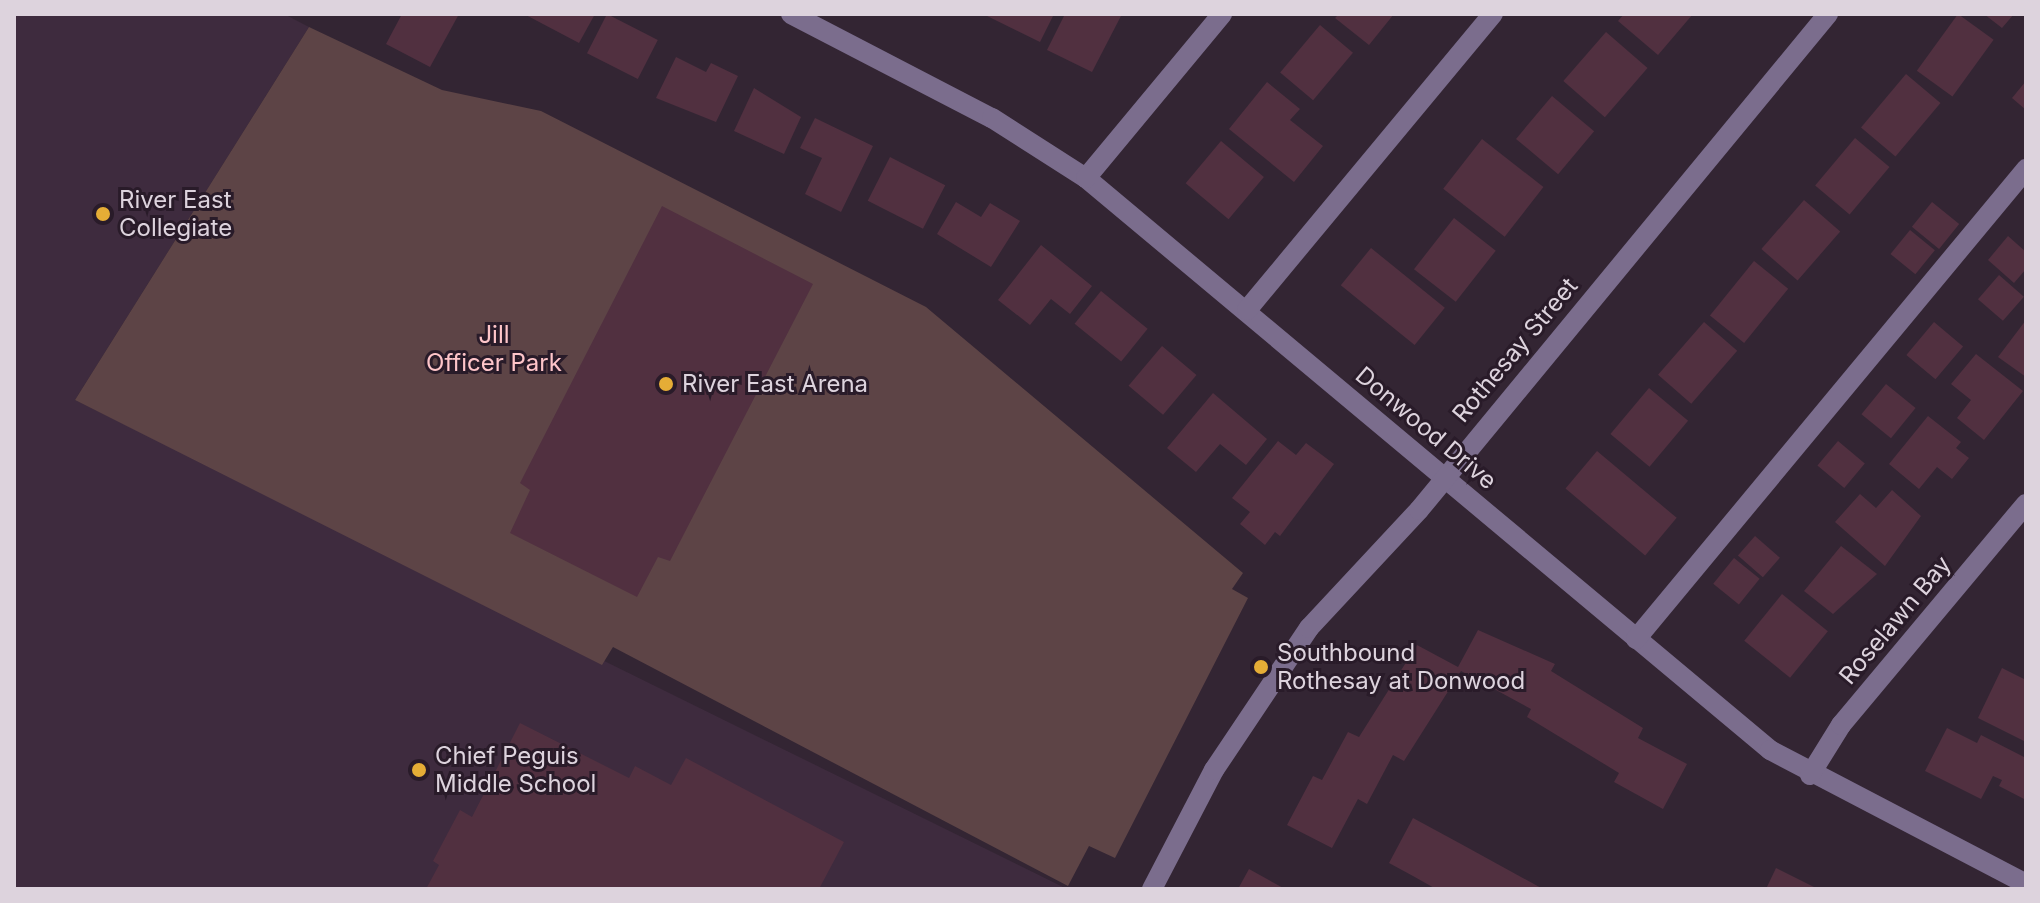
<!DOCTYPE html>
<html>
<head>
<meta charset="utf-8">
<style>
	body { margin:0 }
	#map { position:relative; width:2040px; height:903px; overflow:hidden; background:#332533; font-family:Inter,sans-serif }
	div>[style] { position:absolute }
	[style*='--x'] { left:calc(var(--x)*1px); top:calc(var(--y)*1px); width:calc(var(--w)*1px); rotate:calc(var(--a)*1deg) }
	.built>* { inset:0; background:#3e2b3e }
	.green>* { inset:0; background:#5d4446 }
	.building>* { inset:0; background:#513040; transform-origin:0 0 }
	.minor>* { height:20px; margin:-10px; padding:0 10px; transform-origin:10px; border-radius:10px; background:#7b6d8d }
	.dots>* { width:22px; height:22px; translate:-50% -50%; box-sizing:border-box; border:4px solid #291b29; border-radius:50% }
	span { translate:-50% -50%; white-space:nowrap; text-align:center; line-height:1.15; -webkit-text-stroke:6px #291b29; paint-order:stroke }
	.poi-label { font-size:24px; color:#ddd3dd }
	.left { translate:0 -50%; text-align:left }
	.park-label { font-size:24px; color:#fec5c9 }
	.street-label { font-size:24px; color:#ddd3dd }
	.frame { position:absolute; inset:0; border:16px solid #ddd3dd; pointer-events:none }
</style>
</head>
<body>
<div id="map">
	<div class="built">
		<i style="clip-path:polygon(14px 14px,284px 14px,309px 27px,75px 400px,1067px 889px,14px 888px)"></i>
	</div>
	<div class="green">
		<i style="clip-path:polygon(309px 27px,442px 90px,541px 111px,926px 307px,1243px 573px,1232px 589px,1248px 598px,1115px 858px,1089px 846px,1068px 886px,613px 647px,602px 665px,75px 400px)"></i>
	</div>
	<div class="building">
		<i style="clip-path:polygon(402px 14px,459px 14px,430px 67px,386px 44px)"></i>
		<i style="clip-path:polygon(524px 14px,595px 14px,579px 43px)"></i>
		<i style="left:607px;top:14px;width:57px;height:44px;rotate:27deg"></i>
		<i style="clip-path:polygon(983px 14px,1054px 14px,1040px 42px)"></i>
		<i style="clip-path:polygon(1065px 14px,1122px 14px,1092px 72px,1047px 50px)"></i>
		<i style="clip-path:polygon(1339px 14px,1394px 14px,1369px 45px,1335px 18px)"></i>
		<i style="clip-path:polygon(1624px 14px,1693px 14px,1658px 55px,1618px 21px)"></i>
		<i style="left:1958px;top:14px;width:44px;height:70px;rotate:36deg"></i>
		<i style="clip-path:polygon(1984px 14px,2014px 14px,2002px 28px)"></i>
		<i style="left:1320px;top:25px;width:43px;height:62px;rotate:40deg"></i>
		<i style="left:1606px;top:32px;width:55px;height:65px;rotate:41deg"></i>
		<i style="clip-path:polygon(676px 57px,706px 72px,711px 63px,738px 76px,716px 122px,656px 98px)"></i>
		<i style="left:1906px;top:74px;width:45px;height:70px;rotate:40deg"></i>
		<i style="clip-path:polygon(2026px 81px,2026px 110px,2012px 98px)"></i>
		<i style="clip-path:polygon(1267px 82px,1300px 109px,1290px 120px,1323px 146px,1294px 182px,1229px 129px)"></i>
		<i style="clip-path:polygon(754px 88px,801px 117px,784px 154px,734px 131px)"></i>
		<i style="left:1552px;top:96px;width:55px;height:56px;rotate:40deg"></i>
		<i style="clip-path:polygon(815px 118px,873px 146px,841px 212px,805px 194px,822px 158px,800px 148px)"></i>
		<i style="left:1855px;top:138px;width:45px;height:62px;rotate:40deg"></i>
		<i style="left:1482px;top:139px;width:78px;height:63px;rotate:38deg"></i>
		<i style="left:1221px;top:141px;width:56px;height:55px;rotate:40deg"></i>
		<i style="left:890px;top:157px;width:62px;height:49px;rotate:27deg"></i>
		<i style="left:1804px;top:200px;width:48px;height:65px;rotate:41deg"></i>
		<i style="clip-path:polygon(956px 202px,981px 217px,990px 203px,1020px 221px,991px 267px,937px 234px)"></i>
		<i style="left:1932px;top:202px;width:35px;height:32px;rotate:39deg"></i>
		<i style="clip-path:polygon(662px 206px,813px 284px,670px 561px,658px 557px,637px 597px,510px 533px,530px 490px,520px 483px)"></i>
		<i style="left:1454px;top:218px;width:53px;height:65px;rotate:38deg"></i>
		<i style="left:1910px;top:230px;width:32px;height:31px;rotate:39deg"></i>
		<i style="clip-path:polygon(2008px 236px,2026px 252px,2026px 269px,2014px 283px,1988px 260px)"></i>
		<i style="clip-path:polygon(1041px 245px,1092px 286px,1070px 314px,1051px 299px,1030px 325px,998px 300px)"></i>
		<i style="left:1371px;top:248px;width:95px;height:48px;rotate:39deg"></i>
		<i style="left:1754px;top:261px;width:44px;height:70px;rotate:39deg"></i>
		<i style="left:1999px;top:275px;width:33px;height:32px;rotate:41deg"></i>
		<i style="left:1101px;top:291px;width:60px;height:42px;rotate:39deg"></i>
		<i style="clip-path:polygon(2026px 320px,2026px 377px,1998px 357px)"></i>
		<i style="left:1704px;top:322px;width:44px;height:70px;rotate:41deg"></i>
		<i style="left:1934px;top:322px;width:38px;height:43px;rotate:40deg"></i>
		<i style="left:1162px;top:346px;width:45px;height:52px;rotate:40deg"></i>
		<i style="clip-path:polygon(1976px 354px,2023px 391px,1984px 440px,1957px 418px,1971px 400px,1951px 384px)"></i>
		<i style="left:1886px;top:384px;width:38px;height:39px;rotate:39deg"></i>
		<i style="left:1649px;top:388px;width:51px;height:60px;rotate:40deg"></i>
		<i style="clip-path:polygon(1213px 393px,1267px 439px,1246px 465px,1220px 444px,1196px 472px,1167px 448px)"></i>
		<i style="clip-path:polygon(1928px 416px,1961px 442px,1956px 448px,1969px 458px,1952px 479px,1937px 467px,1919px 489px,1889px 464px)"></i>
		<i style="clip-path:polygon(1278px 441px,1296px 455px,1306px 443px,1334px 464px,1280px 536px,1275px 532px,1265px 545px,1240px 524px,1250px 512px,1232px 498px)"></i>
		<i style="left:1838px;top:441px;width:35px;height:32px;rotate:40deg"></i>
		<i style="left:1597px;top:451px;width:104px;height:49px;rotate:40deg"></i>
		<i style="clip-path:polygon(1892px 490px,1921px 516px,1885px 566px,1835px 522px,1860px 494px,1876px 508px)"></i>
		<i style="left:1755px;top:536px;width:33px;height:26px;rotate:41deg"></i>
		<i style="clip-path:polygon(1841px 546px,1877px 574px,1833px 614px,1804px 591px)"></i>
		<i style="left:1734px;top:558px;width:33px;height:33px;rotate:39deg"></i>
		<i style="left:1782px;top:594px;width:59px;height:60px;rotate:39deg"></i>
		<i style="clip-path:polygon(1478px 630px,1555px 664px,1551px 671px,1643px 728px,1638px 738px,1687px 764px,1663px 809px,1614px 782px,1619px 773px,1527px 717px,1531px 709px,1461px 671px,1404px 761px,1393px 755px,1367px 804px,1358px 799px,1332px 848px,1287px 825px,1313px 776px,1322px 780px,1348px 732px,1359px 737px,1417px 645px,1458px 667px)"></i>
		<i style="clip-path:polygon(2002px 668px,2026px 680px,2026px 742px,1978px 718px)"></i>
		<i style="clip-path:polygon(520px 723px,629px 778px,635px 766px,671px 785px,686px 758px,844px 842px,819px 889px,426px 889px,439px 865px,433px 861px,460px 810px,472px 817px)"></i>
		<i style="clip-path:polygon(1947px 728px,1977px 743px,1981px 735px,2026px 758px,2026px 800px,1999px 786px,2002px 780px,1993px 776px,1981px 799px,1925px 771px)"></i>
		<i style="clip-path:polygon(1413px 818px,1461px 844px,1543px 889px,1436px 889px,1413px 876px,1389px 863px)"></i>
		<i style="clip-path:polygon(1776px 868px,1818px 889px,1766px 889px)"></i>
		<i style="clip-path:polygon(1249px 869px,1285px 889px,1238px 889px)"></i>
	</div>
	<div class="minor">
		<i style="--x:791;--y:14;--w:226;--a:27.4"></i>
		<i style="--x:992;--y:118;--w:112;--a:32.6"></i>
		<i style="--x:1086;--y:178;--w:892;--a:39.9"></i>
		<i style="--x:1770;--y:750;--w:289;--a:27.6"></i>
		<i style="--x:1086;--y:178;--w:213;--a:-50.3"></i>
		<i style="--x:1247;--y:310;--w:385;--a:-50.3"></i>
		<i style="--x:1636;--y:639;--w:611;--a:-50.31"></i>
		<i style="--x:1810;--y:775;--w:59;--a:-58.2"></i>
		<i style="--x:1841;--y:725;--w:288;--a:-50.1"></i>
		<i style="--x:1152;--y:889;--w:134;--a:-62.5"></i>
		<i style="--x:1214;--y:770;--w:171;--a:-56.2"></i>
		<i style="--x:1309;--y:628;--w:161;--a:-47"></i>
		<i style="--x:1419;--y:510;--w:643;--a:-50.49"></i>
	</div>
	<div class="dots">
		<i style="left:103px;top:214px;background:#e5ad36"></i>
		<i style="left:666px;top:384px;background:#e5ad36"></i>
		<i style="left:1261px;top:667px;background:#e5ad36"></i>
		<i style="left:419px;top:770px;background:#e5ad36"></i>
	</div>
	<div class="poi-label">
		<span class="left" style="left:119px;top:214px">River East<br>Collegiate</span>
		<span class="left" style="left:682px;top:384px">River East Arena</span>
		<span class="left" style="left:1277px;top:667px">Southbound<br>Rothesay at Donwood</span>
		<span class="left" style="left:435px;top:770px">Chief Peguis<br>Middle School</span>
	</div>
	<div class="park-label">
		<span style="left:494px;top:349px">Jill<br>Officer Park</span>
	</div>
	<div class="street-label">
		<span style="left:1515px;top:350px;rotate:-50deg">Rothesay Street</span>
		<span style="left:1426px;top:428px;rotate:40deg">Donwood Drive</span>
		<span style="left:1895px;top:620px;rotate:-50deg">Roselawn Bay</span>
	</div>
	<div class="frame"></div>
</div>
</body>
</html>
